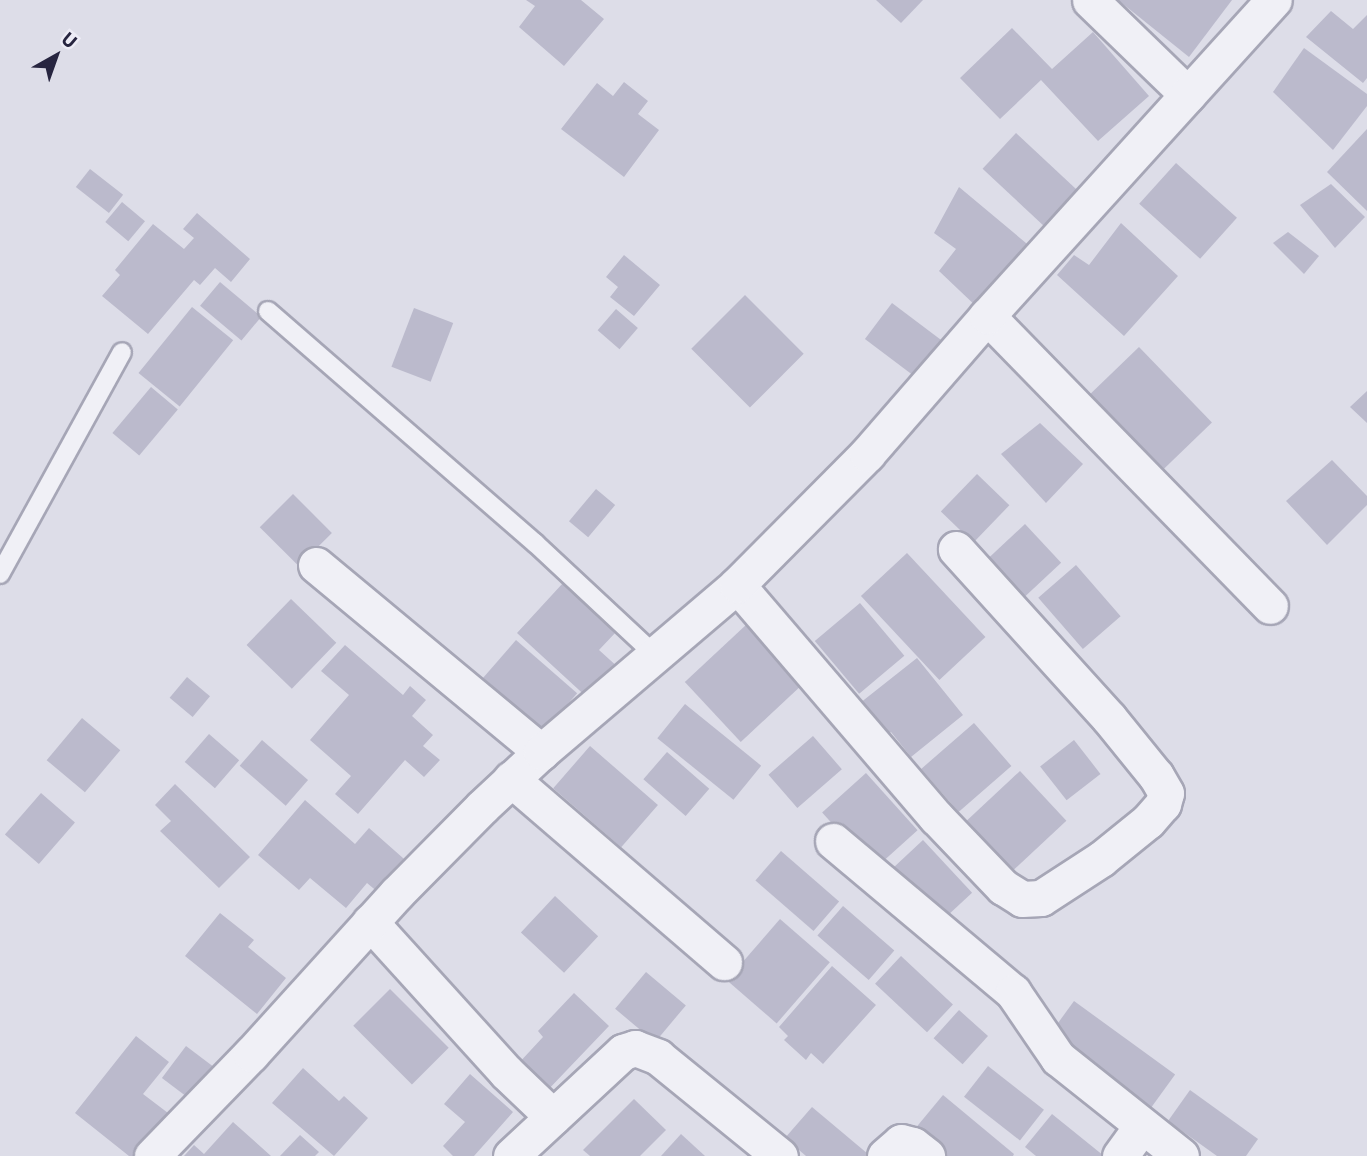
<!DOCTYPE html>
<html>
<head>
<meta charset="utf-8">
<style>
	body { margin:0 }
	#map { position:relative; width:1367px; height:1156px; overflow:hidden; background:#dddde8; font-family:"IBM Plex Sans",sans-serif }
	div>[style] { position:absolute }
	[style*='--x'] { left:calc(var(--x)*1px); top:calc(var(--y)*1px); width:calc(var(--w)*1px); rotate:calc(var(--a)*1deg) }
	.building>* { inset:0; background:#bbbacc; transform-origin:0 0 }
	.roads { filter:drop-shadow(2px 0 #a6a6b6) drop-shadow(-2px 0 #a6a6b6) drop-shadow(0 2px #a6a6b6) drop-shadow(0 -2px #a6a6b6) }
	.service>* { height:18px; margin:-9px; padding:0 9px; transform-origin:9px; border-radius:9px; background:#f0f0f6 }
	.minor>* { height:35px; margin:-17.5px; padding:0 17.5px; transform-origin:17.5px; border-radius:17.5px; background:#f0f0f6 }
	span { translate:-50% -50%; white-space:nowrap; text-align:center; line-height:1.15; -webkit-text-stroke:6px #edecf6; paint-order:stroke }
	.north { position:absolute; left:21px; top:21px; width:70px; height:70px; -webkit-text-stroke:5px #edecf6; paint-order:stroke; rotate:40deg; font-size:19px; font-weight:700; line-height:28px; text-align:center; color:#272540 }
	.north::after { content:''; display:block; margin:auto; width:24px; height:32px; background:#272540; clip-path:polygon(50% 0,100% 100%,50% 72%,0 100%) }
</style>
</head>
<body>
<div id="map">
	<div class="building">
		<i style="clip-path:polygon(526px 0,581px 0,604px 19px,564px 66px,519px 27px,535px 6px)"></i>
		<i style="clip-path:polygon(876px 0,923px 0,901px 23px)"></i>
		<i style="clip-path:polygon(1118px 0,1232px 0,1189px 57px)"></i>
		<i style="clip-path:polygon(1331px 11px,1353px 29px,1367px 15px,1367px 78px,1363px 83px,1306px 37px)"></i>
		<i style="clip-path:polygon(1012px 28px,1052px 69px,1093px 32px,1149px 96px,1098px 141px,1041px 80px,1000px 119px,960px 78px)"></i>
		<i style="clip-path:polygon(1304px 48px,1367px 94px,1367px 106px,1333px 150px,1273px 92px)"></i>
		<i style="clip-path:polygon(624px 82px,648px 101px,638px 114px,659px 130px,624px 177px,561px 129px,597px 83px,613px 96px)"></i>
		<i style="clip-path:polygon(1367px 129px,1367px 211px,1327px 172px)"></i>
		<i style="left:1016px;top:133px;width:85px;height:49px;rotate:43deg"></i>
		<i style="left:1176px;top:163px;width:82px;height:55px;rotate:42deg"></i>
		<i style="left:90px;top:169px;width:42px;height:23px;rotate:38deg"></i>
		<i style="clip-path:polygon(1331px 184px,1365px 217px,1335px 248px,1300px 205px)"></i>
		<i style="clip-path:polygon(959px 187px,1032px 248px,979px 309px,939px 271px,956px 249px,934px 233px)"></i>
		<i style="left:122px;top:202px;width:30px;height:26px;rotate:40deg"></i>
		<i style="clip-path:polygon(197px 213px,250px 259px,231px 282px,215px 268px,200px 285px,194px 280px,148px 334px,102px 296px,120px 275px,115px 270px,153px 224px,184px 249px,194px 238px,183px 229px)"></i>
		<i style="clip-path:polygon(1121px 223px,1178px 276px,1124px 336px,1057px 275px,1074px 255px,1089px 265px)"></i>
		<i style="clip-path:polygon(1288px 232px,1319px 256px,1304px 274px,1273px 243px)"></i>
		<i style="clip-path:polygon(624px 255px,660px 285px,634px 316px,610px 297px,618px 287px,606px 277px)"></i>
		<i style="left:220px;top:282px;width:54px;height:31px;rotate:40deg"></i>
		<i style="left:745px;top:295px;width:83px;height:76px;rotate:45deg"></i>
		<i style="left:892px;top:303px;width:64px;height:45px;rotate:37deg"></i>
		<i style="left:192px;top:307px;width:53px;height:85px;rotate:39deg"></i>
		<i style="left:414px;top:308px;width:42px;height:63px;rotate:21deg"></i>
		<i style="left:616px;top:309px;width:29px;height:28px;rotate:41deg"></i>
		<i style="left:1139px;top:347px;width:105px;height:80px;rotate:46deg"></i>
		<i style="left:151px;top:387px;width:35px;height:60px;rotate:40deg"></i>
		<i style="clip-path:polygon(1367px 391px,1367px 423px,1350px 407px)"></i>
		<i style="clip-path:polygon(1040px 423px,1083px 464px,1046px 503px,1001px 454px)"></i>
		<i style="clip-path:polygon(1332px 460px,1367px 496px,1367px 505px,1327px 545px,1286px 501px)"></i>
		<i style="left:977px;top:474px;width:45px;height:52px;rotate:44deg"></i>
		<i style="left:596px;top:489px;width:25px;height:42px;rotate:40deg"></i>
		<i style="left:293px;top:494px;width:55px;height:47px;rotate:45deg"></i>
		<i style="left:1025px;top:524px;width:53px;height:52px;rotate:47deg"></i>
		<i style="left:907px;top:553px;width:115px;height:63px;rotate:47deg"></i>
		<i style="left:1076px;top:565px;width:68px;height:50px;rotate:49deg"></i>
		<i style="clip-path:polygon(563px 583px,616px 632px,599px 650px,620px 669px,591px 701px,517px 633px)"></i>
		<i style="left:291px;top:599px;width:63px;height:64px;rotate:44deg"></i>
		<i style="left:860px;top:603px;width:69px;height:59px;rotate:50deg"></i>
		<i style="left:747px;top:624px;width:82px;height:85px;rotate:47deg"></i>
		<i style="left:516px;top:640px;width:81px;height:55px;rotate:41deg"></i>
		<i style="clip-path:polygon(345px 645px,403px 695px,410px 686px,426px 700px,412px 716px,433px 735px,423px 746px,440px 760px,424px 777px,405px 760px,358px 814px,335px 794px,351px 776px,310px 740px,349px 695px,321px 671px)"></i>
		<i style="clip-path:polygon(917px 658px,963px 715px,911px 757px,891px 732px,881px 740px,855px 707px)"></i>
		<i style="left:187px;top:677px;width:30px;height:27px;rotate:40deg"></i>
		<i style="left:685px;top:704px;width:98px;height:44px;rotate:39deg"></i>
		<i style="left:82px;top:718px;width:50px;height:55px;rotate:40deg"></i>
		<i style="left:974px;top:723px;width:57px;height:70px;rotate:49deg"></i>
		<i style="left:209px;top:734px;width:40px;height:37px;rotate:41deg"></i>
		<i style="left:813px;top:736px;width:44px;height:59px;rotate:49deg"></i>
		<i style="left:262px;top:740px;width:61px;height:34px;rotate:41deg"></i>
		<i style="left:1074px;top:740px;width:43px;height:43px;rotate:52deg"></i>
		<i style="left:590px;top:746px;width:90px;height:56px;rotate:41deg"></i>
		<i style="left:667px;top:752px;width:56px;height:36px;rotate:41deg"></i>
		<i style="left:1020px;top:771px;width:68px;height:81px;rotate:47deg"></i>
		<i style="left:866px;top:773px;width:77px;height:59px;rotate:48deg"></i>
		<i style="clip-path:polygon(175px 784px,250px 857px,219px 888px,160px 831px,171px 821px,155px 805px)"></i>
		<i style="left:41px;top:793px;width:45px;height:55px;rotate:41deg"></i>
		<i style="clip-path:polygon(305px 800px,355px 844px,369px 828px,412px 866px,385px 898px,367px 883px,346px 908px,310px 878px,299px 890px,258px 855px)"></i>
		<i style="left:923px;top:840px;width:72px;height:45px;rotate:47deg"></i>
		<i style="left:781px;top:851px;width:77px;height:39px;rotate:41deg"></i>
		<i style="left:555px;top:896px;width:59px;height:50px;rotate:43deg"></i>
		<i style="left:843px;top:906px;width:68px;height:39px;rotate:41deg"></i>
		<i style="clip-path:polygon(220px 913px,254px 940px,248px 947px,286px 978px,257px 1014px,185px 956px)"></i>
		<i style="left:780px;top:919px;width:66px;height:81px;rotate:41deg"></i>
		<i style="left:901px;top:956px;width:71px;height:38px;rotate:43deg"></i>
		<i style="clip-path:polygon(832px 966px,876px 1005px,823px 1064px,811px 1053px,806px 1060px,784px 1040px,788px 1036px,779px 1027px)"></i>
		<i style="left:646px;top:972px;width:52px;height:48px;rotate:40deg"></i>
		<i style="left:390px;top:989px;width:83px;height:52px;rotate:45deg"></i>
		<i style="clip-path:polygon(574px 993px,609px 1026px,545px 1093px,517px 1065px,543px 1037px,538px 1031px)"></i>
		<i style="left:1074px;top:1001px;width:125px;height:41px;rotate:36deg"></i>
		<i style="left:959px;top:1010px;width:39px;height:38px;rotate:42deg"></i>
		<i style="clip-path:polygon(136px 1036px,169px 1062px,143px 1094px,168px 1113px,134px 1156px,129px 1156px,75px 1113px)"></i>
		<i style="left:186px;top:1046px;width:39px;height:40px;rotate:37deg"></i>
		<i style="left:988px;top:1066px;width:71px;height:39px;rotate:38deg"></i>
		<i style="clip-path:polygon(303px 1068px,339px 1101px,344px 1096px,368px 1118px,334px 1156px,272px 1103px)"></i>
		<i style="clip-path:polygon(470px 1074px,513px 1112px,474px 1156px,453px 1156px,443px 1146px,465px 1122px,444px 1104px)"></i>
		<i style="clip-path:polygon(1190px 1090px,1258px 1139px,1246px 1156px,1217px 1156px,1168px 1121px)"></i>
		<i style="clip-path:polygon(943px 1095px,1014px 1154px,1013px 1156px,946px 1156px,914px 1130px)"></i>
		<i style="clip-path:polygon(634px 1099px,666px 1130px,640px 1156px,590px 1156px,583px 1150px)"></i>
		<i style="clip-path:polygon(812px 1107px,868px 1154px,866px 1156px,806px 1156px,785px 1138px)"></i>
		<i style="clip-path:polygon(1052px 1114px,1104px 1156px,1036px 1156px,1025px 1147px)"></i>
		<i style="clip-path:polygon(233px 1122px,271px 1156px,184px 1156px,194px 1145px,204px 1154px)"></i>
		<i style="clip-path:polygon(681px 1134px,705px 1156px,661px 1156px)"></i>
		<i style="clip-path:polygon(300px 1135px,319px 1152px,315px 1156px,280px 1156px)"></i>
	</div>
	<div class="roads">
		<div class="service">
			<i style="--x:268;--y:311;--w:354;--a:41"></i>
			<i style="--x:535;--y:543;--w:164;--a:43"></i>
			<i style="--x:0;--y:574;--w:253;--a:-61.2"></i>
		</div>
		<div class="minor">
			<i style="--x:1090;--y:0;--w:136;--a:44.1"></i>
			<i style="--x:987;--y:316;--w:405;--a:45.7"></i>
			<i style="--x:316;--y:565;--w:293;--a:39.7"></i>
			<i style="--x:737;--y:585;--w:306;--a:49.4"></i>
			<i style="--x:936;--y:817;--w:97;--a:46.3"></i>
			<i style="--x:1003;--y:887;--w:22;--a:32"></i>
			<i style="--x:1022;--y:899;--w:19;--a:-3"></i>
			<i style="--x:1041;--y:898;--w:72;--a:-33"></i>
			<i style="--x:1101;--y:859;--w:60;--a:-39"></i>
			<i style="--x:1148;--y:821;--w:23;--a:-49"></i>
			<i style="--x:1163;--y:804;--w:11;--a:-75"></i>
			<i style="--x:1166;--y:793;--w:20;--a:-120"></i>
			<i style="--x:1156;--y:776;--w:75;--a:-129"></i>
			<i style="--x:1109;--y:718;--w:228;--a:-132.2"></i>
			<i style="--x:511;--y:779;--w:281;--a:40.7"></i>
			<i style="--x:833;--y:841;--w:235;--a:40"></i>
			<i style="--x:1013;--y:992;--w:80;--a:55.7"></i>
			<i style="--x:1058;--y:1058;--w:157;--a:38.5"></i>
			<i style="--x:370;--y:922;--w:202;--a:47.8"></i>
			<i style="--x:506;--y:1072;--w:65;--a:43.8"></i>
			<i style="--x:152;--y:1156;--w:142;--a:-45.9"></i>
			<i style="--x:251;--y:1054;--w:216;--a:-47.8"></i>
			<i style="--x:396;--y:894;--w:122;--a:-45.3"></i>
			<i style="--x:482;--y:807;--w:81;--a:-43"></i>
			<i style="--x:541;--y:752;--w:257;--a:-40.4"></i>
			<i style="--x:737;--y:585;--w:185;--a:-45.2"></i>
			<i style="--x:867;--y:454;--w:183;--a:-49"></i>
			<i style="--x:987;--y:316;--w:427;--a:-47.8"></i>
			<i style="--x:511;--y:1156;--w:153;--a:-42.9"></i>
			<i style="--x:623;--y:1052;--w:13;--a:-18"></i>
			<i style="--x:635;--y:1048;--w:25;--a:21"></i>
			<i style="--x:658;--y:1057;--w:157;--a:39.1"></i>
			<i style="--x:885;--y:1156;--w:21;--a:-41"></i>
			<i style="--x:901;--y:1142;--w:12;--a:14"></i>
			<i style="--x:913;--y:1145;--w:18;--a:38"></i>
			<i style="--x:1120;--y:1156;--w:36;--a:-54"></i>
		</div>
	</div>
	<div class="north">U</div>
</div>
</body>
</html>
